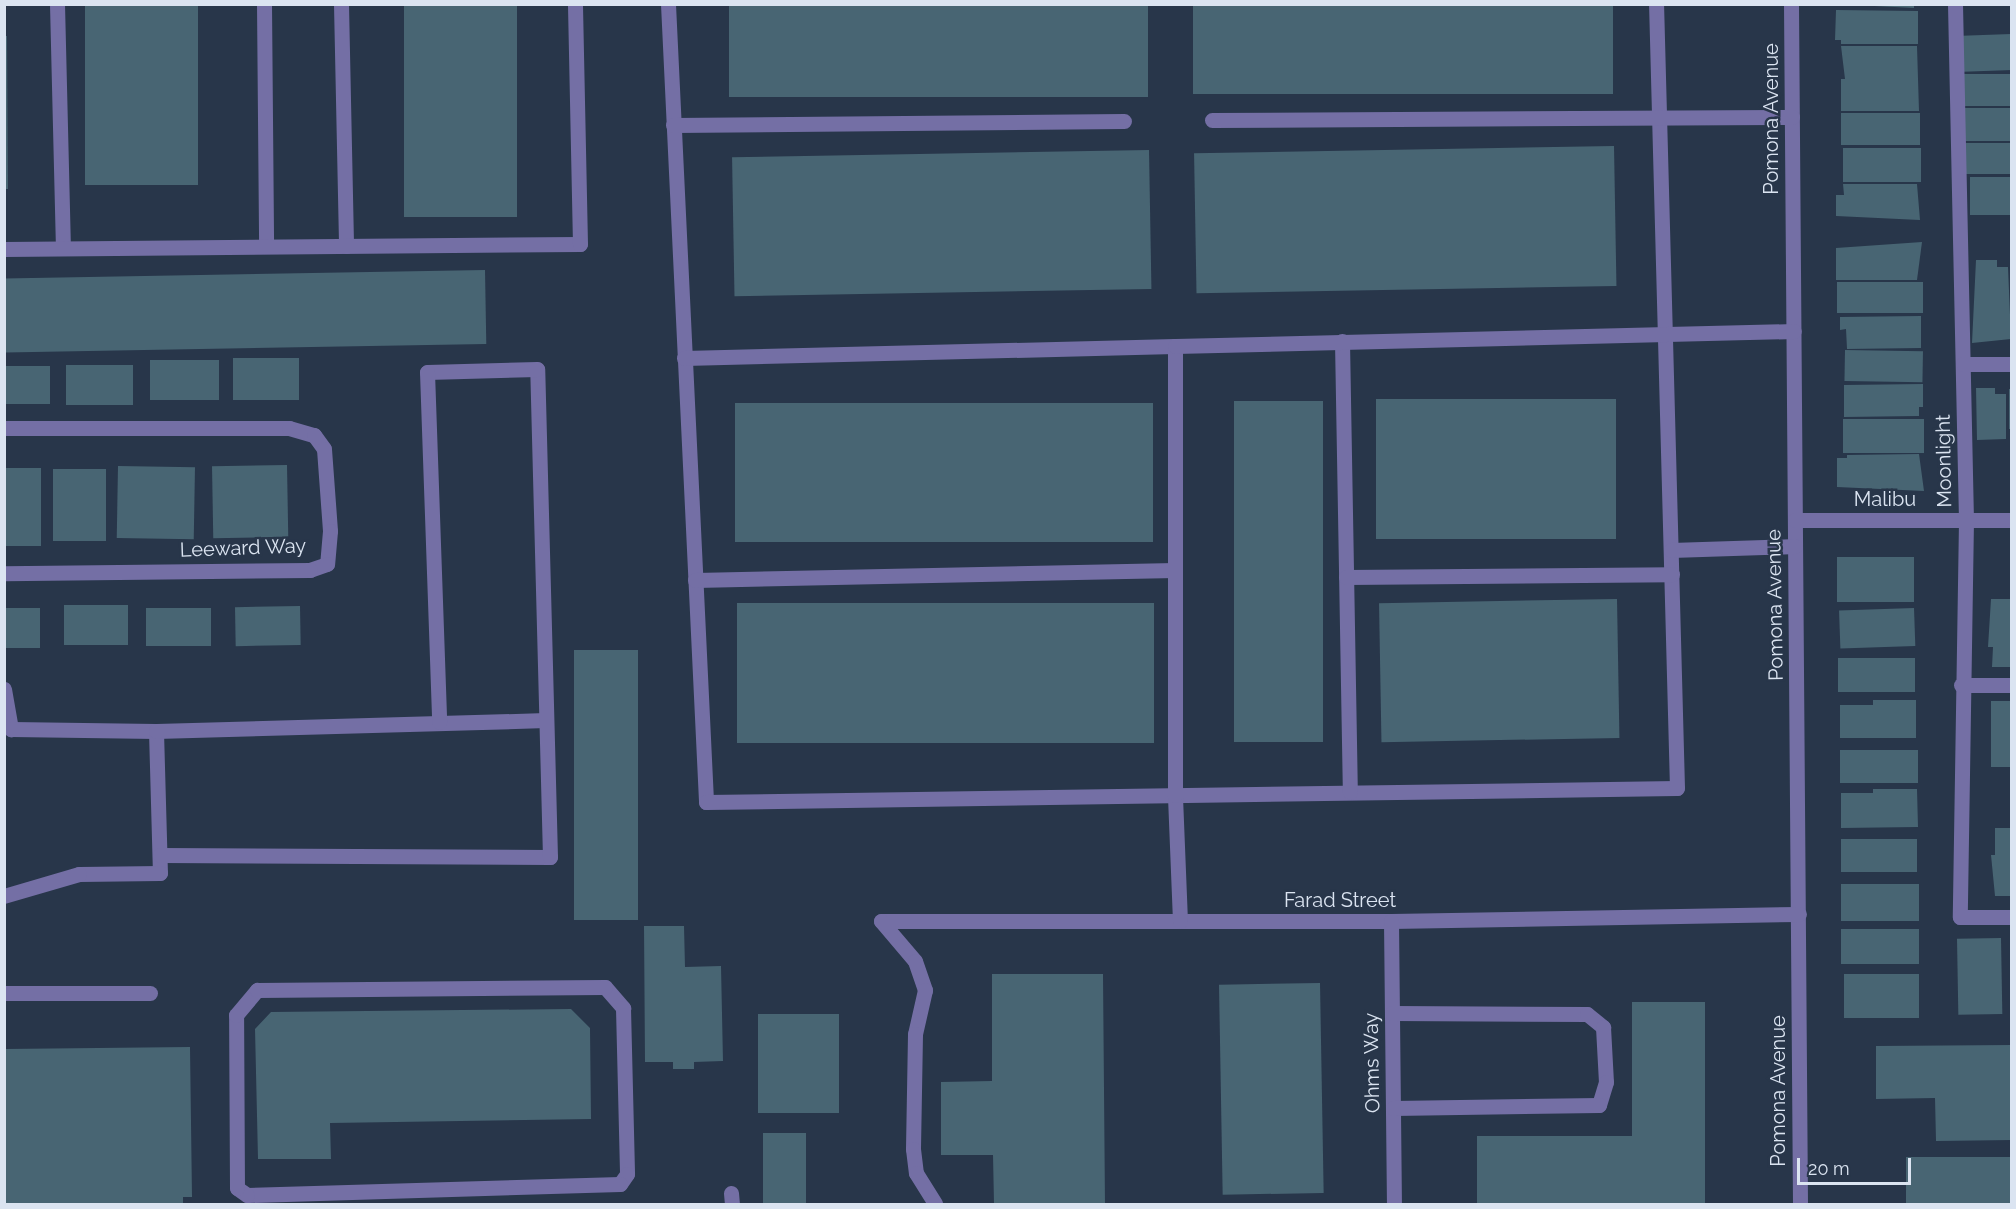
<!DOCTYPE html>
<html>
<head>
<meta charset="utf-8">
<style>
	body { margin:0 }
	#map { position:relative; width:2016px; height:1209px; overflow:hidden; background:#28364a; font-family:Raleway,sans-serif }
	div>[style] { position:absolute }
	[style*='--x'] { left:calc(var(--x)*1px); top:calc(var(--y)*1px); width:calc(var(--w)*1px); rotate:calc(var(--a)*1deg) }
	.building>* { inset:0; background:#486573; transform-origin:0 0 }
	.minor>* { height:15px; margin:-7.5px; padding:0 7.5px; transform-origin:7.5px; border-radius:7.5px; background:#746fa5 }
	span { translate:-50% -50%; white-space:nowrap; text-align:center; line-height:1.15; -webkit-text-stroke:5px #28364a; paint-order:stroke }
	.street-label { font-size:20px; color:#dbe4f1 }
	.frame { position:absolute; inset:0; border:6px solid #dbe4f1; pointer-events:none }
	.scale { position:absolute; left:1797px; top:1158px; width:114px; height:27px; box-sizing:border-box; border:3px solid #dbe4f1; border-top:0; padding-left:8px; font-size:18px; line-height:21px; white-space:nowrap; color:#dbe4f1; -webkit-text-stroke:4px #28364a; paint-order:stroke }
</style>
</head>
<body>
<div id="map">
	<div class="building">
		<i style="left:85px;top:4px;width:113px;height:181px"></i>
		<i style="left:404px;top:4px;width:113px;height:213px"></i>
		<i style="left:729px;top:4px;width:419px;height:93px"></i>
		<i style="left:1193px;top:4px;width:420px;height:90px"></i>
		<i style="clip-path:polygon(1835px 4px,1914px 4px,1914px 8px)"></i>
		<i style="clip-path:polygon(1836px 10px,1918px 11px,1918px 44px,1841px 44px,1841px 40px,1835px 40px)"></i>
		<i style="left:2011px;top:34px;width:36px;height:49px;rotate:88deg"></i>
		<i style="clip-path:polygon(5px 36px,7px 36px,8px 189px,5px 189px)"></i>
		<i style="clip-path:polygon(1841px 46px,1917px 46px,1919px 111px,1841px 111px,1841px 79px,1845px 79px)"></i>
		<i style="left:1964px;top:74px;width:48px;height:32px"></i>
		<i style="left:1965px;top:108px;width:47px;height:33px"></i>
		<i style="left:1841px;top:113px;width:79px;height:32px"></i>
		<i style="left:1964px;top:143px;width:48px;height:31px"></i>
		<i style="left:1614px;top:146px;width:140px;height:420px;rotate:89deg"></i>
		<i style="left:1843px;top:148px;width:78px;height:34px"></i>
		<i style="left:1149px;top:150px;width:139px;height:417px;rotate:89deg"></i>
		<i style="left:1970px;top:177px;width:42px;height:38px"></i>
		<i style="clip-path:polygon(1843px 184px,1917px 184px,1920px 220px,1836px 216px,1836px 195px,1844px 195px)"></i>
		<i style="clip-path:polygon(1922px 242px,1917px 280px,1836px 280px,1836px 248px)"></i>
		<i style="clip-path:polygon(1976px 260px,1997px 260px,1997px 267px,2008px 267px,2011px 339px,1972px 343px)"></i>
		<i style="left:485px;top:270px;width:74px;height:481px;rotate:89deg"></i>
		<i style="left:1923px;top:282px;width:31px;height:86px;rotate:90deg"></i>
		<i style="clip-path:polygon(1921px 316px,1921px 348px,1847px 349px,1846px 329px,1840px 330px,1840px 317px)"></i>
		<i style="left:1845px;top:350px;width:78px;height:31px;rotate:1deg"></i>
		<i style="left:299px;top:358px;width:42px;height:66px;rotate:90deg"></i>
		<i style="left:150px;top:360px;width:69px;height:40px"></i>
		<i style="left:66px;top:365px;width:67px;height:40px"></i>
		<i style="left:4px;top:366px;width:46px;height:38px"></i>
		<i style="clip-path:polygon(1923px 384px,1923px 407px,1919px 407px,1919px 416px,1844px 417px,1844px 385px)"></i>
		<i style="clip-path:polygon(1976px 388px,1995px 388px,1995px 394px,2006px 394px,2006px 439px,1977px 440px)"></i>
		<i style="left:2009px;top:389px;width:3px;height:40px"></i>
		<i style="left:1616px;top:399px;width:140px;height:240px;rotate:90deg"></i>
		<i style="left:1323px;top:401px;width:341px;height:89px;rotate:90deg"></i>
		<i style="left:1153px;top:403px;width:139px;height:418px;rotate:90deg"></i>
		<i style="left:1843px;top:419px;width:81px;height:34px"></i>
		<i style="clip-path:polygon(1919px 454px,1924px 491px,1837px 487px,1837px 458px,1847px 458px,1847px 455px)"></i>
		<i style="left:287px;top:465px;width:72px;height:75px;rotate:89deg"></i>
		<i style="left:118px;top:466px;width:77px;height:72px;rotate:1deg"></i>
		<i style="left:4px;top:468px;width:37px;height:78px"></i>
		<i style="left:53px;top:469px;width:53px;height:72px"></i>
		<i style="left:1914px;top:557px;width:45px;height:77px;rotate:90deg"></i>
		<i style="left:1617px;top:599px;width:139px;height:238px;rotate:89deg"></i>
		<i style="clip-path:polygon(1991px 599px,2012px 599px,2012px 667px,1992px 667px,1993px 647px,1988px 647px)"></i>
		<i style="left:1154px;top:603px;width:140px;height:417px;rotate:90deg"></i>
		<i style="left:64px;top:605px;width:64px;height:40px"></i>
		<i style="left:300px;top:606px;width:39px;height:65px;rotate:89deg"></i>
		<i style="left:4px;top:608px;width:36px;height:40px"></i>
		<i style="left:146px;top:608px;width:65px;height:38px"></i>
		<i style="left:1914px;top:608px;width:38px;height:75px;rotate:88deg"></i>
		<i style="left:638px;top:650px;width:270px;height:64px;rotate:90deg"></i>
		<i style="left:1838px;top:658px;width:77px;height:34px"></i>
		<i style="clip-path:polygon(1873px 700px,1916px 700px,1916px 738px,1840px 738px,1840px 705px,1873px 705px)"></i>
		<i style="left:1991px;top:701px;width:21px;height:66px"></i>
		<i style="left:1840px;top:750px;width:78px;height:33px"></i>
		<i style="clip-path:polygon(1873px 789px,1917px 789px,1918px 827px,1841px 828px,1841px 793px,1873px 793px)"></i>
		<i style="clip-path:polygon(1995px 828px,2012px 828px,2012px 896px,1995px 896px,1991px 855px,1995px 855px)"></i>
		<i style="left:1841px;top:839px;width:76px;height:33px"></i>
		<i style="left:1841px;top:884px;width:78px;height:37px"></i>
		<i style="clip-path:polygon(644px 926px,684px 926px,685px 967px,721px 966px,723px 1061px,694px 1062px,694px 1069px,673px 1069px,673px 1062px,645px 1062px)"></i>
		<i style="left:1919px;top:929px;width:35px;height:78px;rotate:90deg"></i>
		<i style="left:2001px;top:938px;width:76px;height:44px;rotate:89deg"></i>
		<i style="clip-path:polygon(992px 974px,1103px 974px,1105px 1204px,994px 1204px,993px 1155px,941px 1155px,941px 1082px,992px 1081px)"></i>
		<i style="left:1919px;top:974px;width:44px;height:75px;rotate:90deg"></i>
		<i style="left:1320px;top:983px;width:210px;height:101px;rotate:89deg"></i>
		<i style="clip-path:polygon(1632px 1002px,1705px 1002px,1705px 1204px,1477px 1204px,1477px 1136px,1632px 1136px)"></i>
		<i style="clip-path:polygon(571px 1009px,590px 1028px,591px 1119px,330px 1123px,331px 1159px,258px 1159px,255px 1029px,271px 1012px)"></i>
		<i style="left:839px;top:1014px;width:99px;height:81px;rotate:90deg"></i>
		<i style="clip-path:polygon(2012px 1045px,2012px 1140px,1936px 1141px,1935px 1098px,1876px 1099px,1876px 1046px)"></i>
		<i style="clip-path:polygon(190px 1047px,192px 1197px,183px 1197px,183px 1204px,5px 1204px,5px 1049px)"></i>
		<i style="left:763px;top:1133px;width:43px;height:71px"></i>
		<i style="left:2012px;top:1157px;width:47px;height:106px;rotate:90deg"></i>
	</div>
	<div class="minor">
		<i style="--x:57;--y:4;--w:244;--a:88.6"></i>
		<i style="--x:264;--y:4;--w:242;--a:89.5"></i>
		<i style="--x:341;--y:4;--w:242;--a:88.8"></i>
		<i style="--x:668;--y:4;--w:799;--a:87.27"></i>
		<i style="--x:706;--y:802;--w:971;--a:-0.83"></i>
		<i style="--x:1677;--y:788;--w:784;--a:-91.53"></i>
		<i style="--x:1791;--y:4;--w:1200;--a:89.57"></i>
		<i style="--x:1955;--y:4;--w:516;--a:88.78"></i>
		<i style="--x:1966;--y:520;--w:397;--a:90.9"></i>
		<i style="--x:1960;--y:917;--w:52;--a:0"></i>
		<i style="--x:1212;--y:120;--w:580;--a:-0.3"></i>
		<i style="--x:673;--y:125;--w:451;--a:-0.5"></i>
		<i style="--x:4;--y:249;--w:576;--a:-0.5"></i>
		<i style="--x:580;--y:244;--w:240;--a:-91.2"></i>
		<i style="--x:1342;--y:341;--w:451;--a:89"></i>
		<i style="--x:684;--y:358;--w:491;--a:-1.4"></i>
		<i style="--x:1963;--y:364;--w:49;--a:0"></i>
		<i style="--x:4;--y:428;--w:285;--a:0"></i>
		<i style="--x:289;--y:428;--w:26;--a:16"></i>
		<i style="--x:314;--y:435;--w:17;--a:54"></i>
		<i style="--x:324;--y:449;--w:82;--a:85.8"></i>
		<i style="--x:330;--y:531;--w:33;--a:95"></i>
		<i style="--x:327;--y:564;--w:18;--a:161"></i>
		<i style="--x:310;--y:570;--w:306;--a:179.4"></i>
		<i style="--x:1795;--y:520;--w:217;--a:0"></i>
		<i style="--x:1671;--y:550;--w:124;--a:-1.8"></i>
		<i style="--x:1346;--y:577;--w:326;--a:-0.5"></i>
		<i style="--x:695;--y:580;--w:480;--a:-1.2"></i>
		<i style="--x:1961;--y:685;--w:51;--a:0"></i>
		<i style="--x:4;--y:689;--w:41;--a:80.1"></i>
		<i style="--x:11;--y:729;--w:145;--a:0.8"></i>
		<i style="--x:156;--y:731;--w:142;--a:88.4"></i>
		<i style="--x:160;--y:873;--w:81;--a:179.3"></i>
		<i style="--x:79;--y:874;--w:78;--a:163.7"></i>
		<i style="--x:156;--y:731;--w:390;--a:-1.6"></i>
		<i style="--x:160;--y:855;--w:390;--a:0.3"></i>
		<i style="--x:550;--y:857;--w:488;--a:-91.5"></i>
		<i style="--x:537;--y:369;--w:110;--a:178.4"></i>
		<i style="--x:427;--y:372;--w:350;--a:88"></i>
		<i style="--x:881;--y:921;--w:510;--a:0"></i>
		<i style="--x:1391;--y:921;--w:408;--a:-1"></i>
		<i style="--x:881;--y:921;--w:52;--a:49.6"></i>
		<i style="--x:915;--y:961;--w:31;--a:71"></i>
		<i style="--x:925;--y:990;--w:45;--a:102.8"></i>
		<i style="--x:915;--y:1034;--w:115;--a:91"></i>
		<i style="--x:913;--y:1149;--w:24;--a:83"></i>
		<i style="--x:916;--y:1173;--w:36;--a:58"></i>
		<i style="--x:1180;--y:921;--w:126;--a:-92.3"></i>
		<i style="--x:1175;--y:795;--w:449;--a:-90"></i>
		<i style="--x:1175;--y:346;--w:619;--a:-1.39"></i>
		<i style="--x:1391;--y:921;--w:283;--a:89.4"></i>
		<i style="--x:605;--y:987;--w:28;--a:49"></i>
		<i style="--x:623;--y:1008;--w:166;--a:88.6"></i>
		<i style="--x:627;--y:1174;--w:12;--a:125"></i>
		<i style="--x:620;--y:1184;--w:373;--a:178.3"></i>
		<i style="--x:247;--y:1195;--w:12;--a:-145"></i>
		<i style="--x:237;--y:1188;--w:173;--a:-90.3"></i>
		<i style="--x:236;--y:1015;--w:33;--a:-50"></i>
		<i style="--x:257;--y:990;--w:348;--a:-0.5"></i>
		<i style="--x:4;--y:993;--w:146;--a:0"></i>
		<i style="--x:1392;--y:1013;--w:195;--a:0.3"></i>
		<i style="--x:1587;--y:1014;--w:21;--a:39"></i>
		<i style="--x:1603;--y:1027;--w:55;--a:86.9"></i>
		<i style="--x:1606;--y:1082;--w:24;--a:107"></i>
		<i style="--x:1599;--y:1105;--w:206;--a:179.2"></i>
		<i style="--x:731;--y:1193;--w:11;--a:85"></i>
	</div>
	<div class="street-label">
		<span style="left:1771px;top:119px;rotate:-90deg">Pomona Avenue</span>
		<span style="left:1944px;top:461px;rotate:-91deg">Moonlight</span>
		<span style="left:1885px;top:499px">Malibu</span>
		<span style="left:243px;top:548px;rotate:-2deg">Leeward Way</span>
		<span style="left:1775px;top:605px;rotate:-91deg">Pomona Avenue</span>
		<span style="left:1340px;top:900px">Farad Street</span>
		<span style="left:1372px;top:1063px;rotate:-91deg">Ohms Way</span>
		<span style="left:1778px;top:1091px;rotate:-90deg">Pomona Avenue</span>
	</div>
	<div class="frame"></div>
	<div class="scale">20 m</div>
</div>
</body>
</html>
